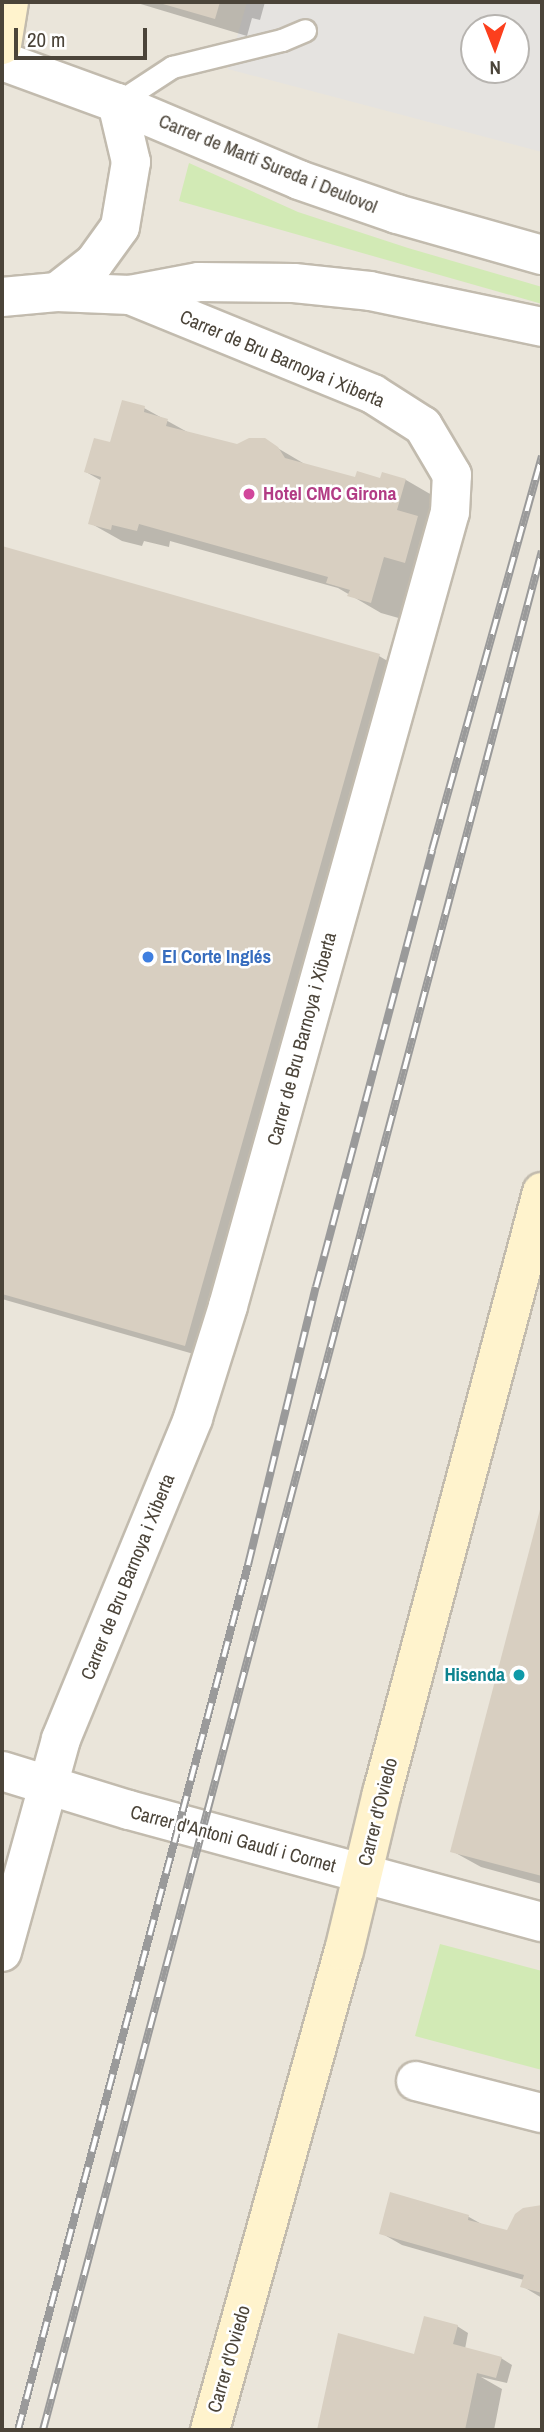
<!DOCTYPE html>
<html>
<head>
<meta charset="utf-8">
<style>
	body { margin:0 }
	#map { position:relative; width:544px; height:2432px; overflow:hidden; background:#f6f3ec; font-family:"Archivo Narrow",sans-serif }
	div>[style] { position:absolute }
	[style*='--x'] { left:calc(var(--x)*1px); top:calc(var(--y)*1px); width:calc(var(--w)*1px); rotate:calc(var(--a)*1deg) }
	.residential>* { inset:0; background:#eae5da }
	.green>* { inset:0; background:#d2eab5 }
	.parking>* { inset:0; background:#e5e3e0 }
	.shadow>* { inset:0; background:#0003 }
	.building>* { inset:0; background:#d8cfc1 }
	.roads { filter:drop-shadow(2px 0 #c2bbae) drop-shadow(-2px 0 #c2bbae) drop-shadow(0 2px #c2bbae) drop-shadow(0 -2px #c2bbae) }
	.lane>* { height:21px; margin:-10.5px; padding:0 10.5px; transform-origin:10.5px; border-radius:10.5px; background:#fff }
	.street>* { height:38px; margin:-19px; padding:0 19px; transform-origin:19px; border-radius:19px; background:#fff }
	.secondary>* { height:38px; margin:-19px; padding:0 19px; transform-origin:19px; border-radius:19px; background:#fff3cd }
	.rail>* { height:8px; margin-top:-4px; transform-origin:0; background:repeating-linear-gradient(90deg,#fff 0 16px,#9a9a9a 0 32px); box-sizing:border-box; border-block:2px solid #9a9a9a }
	.dots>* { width:19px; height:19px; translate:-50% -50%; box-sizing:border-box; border:4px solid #fff; border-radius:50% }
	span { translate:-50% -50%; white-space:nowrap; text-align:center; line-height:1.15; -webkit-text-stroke:5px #fff; paint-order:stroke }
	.street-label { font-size:19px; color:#4b4439 }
	.hotel-label { font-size:19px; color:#b23c85; font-weight:700 }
	.left { translate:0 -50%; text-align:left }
	.shop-label { font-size:19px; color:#366cbe; font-weight:700 }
	.culture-label { font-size:19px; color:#0d838f; font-weight:700 }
	.right { translate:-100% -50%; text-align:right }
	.frame { position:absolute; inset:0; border:4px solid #4b4439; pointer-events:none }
	.north { position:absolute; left:460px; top:14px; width:70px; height:70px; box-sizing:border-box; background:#fff; border:2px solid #b7b4b0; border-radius:50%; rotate:179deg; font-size:19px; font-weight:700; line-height:28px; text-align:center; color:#4b4439 }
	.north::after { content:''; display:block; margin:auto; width:24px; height:32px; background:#fc3f1d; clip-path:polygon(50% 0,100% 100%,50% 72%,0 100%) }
	.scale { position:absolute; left:14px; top:28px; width:133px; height:32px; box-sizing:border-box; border:4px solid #4b4439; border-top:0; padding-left:9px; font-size:21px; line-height:24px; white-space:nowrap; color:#4b4439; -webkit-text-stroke:5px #fff; paint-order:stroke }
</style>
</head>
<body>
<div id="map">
	<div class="residential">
		<i style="clip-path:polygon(evenodd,2px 2px,542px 2px,542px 2430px,2px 2430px,2px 2px,474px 28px,516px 28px,516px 70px,474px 70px,474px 28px)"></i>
	</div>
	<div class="green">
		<i style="clip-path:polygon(189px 163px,298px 212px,408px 248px,542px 287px,542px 304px,179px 201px)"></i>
		<i style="clip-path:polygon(440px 1944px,542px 1971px,542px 2070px,415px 2036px)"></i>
	</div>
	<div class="parking">
		<i style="clip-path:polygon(evenodd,247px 2px,542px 2px,542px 152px,228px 69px,247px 2px,474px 28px,516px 28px,516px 70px,474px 70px,474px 28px)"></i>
	</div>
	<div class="shadow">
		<i style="clip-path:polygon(134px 2px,265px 2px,260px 20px,252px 18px,247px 36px)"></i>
		<i style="clip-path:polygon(144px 408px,191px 434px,237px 446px,264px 440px,308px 466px,357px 479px,382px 480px,383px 474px,406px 480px,437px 498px,402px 619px,381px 613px,338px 588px,170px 541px,169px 547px,144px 541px,142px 546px,122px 541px,90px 523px,102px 481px,86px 472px)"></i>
		<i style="clip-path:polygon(2px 548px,379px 656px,405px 671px,211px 1359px,2px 1299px)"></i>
		<i style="clip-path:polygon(542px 1506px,542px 1884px,481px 1867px,452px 1851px)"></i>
		<i style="clip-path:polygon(392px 2194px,469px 2217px,485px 2226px,508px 2232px,524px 2209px,542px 2207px,542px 2298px,522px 2286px,524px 2280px,402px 2245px,381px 2233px)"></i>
		<i style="clip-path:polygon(457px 2326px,468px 2333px,465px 2349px,501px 2358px,512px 2365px,507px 2383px,481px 2377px,502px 2389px,494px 2430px,319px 2430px,339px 2335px,422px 2359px)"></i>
	</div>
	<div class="building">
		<i style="clip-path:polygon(156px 2px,220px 2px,215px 19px)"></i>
		<i style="clip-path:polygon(122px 400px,145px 406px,144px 412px,168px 419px,166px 426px,237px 444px,249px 438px,265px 438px,278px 447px,285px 458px,355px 477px,357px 471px,380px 478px,382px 472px,406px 479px,397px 510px,418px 516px,405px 563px,384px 557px,371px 603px,347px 596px,350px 590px,326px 583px,328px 577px,139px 524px,137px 531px,112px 525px,111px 530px,88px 524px,101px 477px,84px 472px,94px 438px,110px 442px)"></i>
		<i style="clip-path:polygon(2px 546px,380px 654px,185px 1346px,2px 1294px)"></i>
		<i style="clip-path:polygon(542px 1502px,542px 1876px,450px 1852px)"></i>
		<i style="clip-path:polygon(390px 2192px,469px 2215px,468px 2220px,507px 2230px,515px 2214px,523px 2208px,542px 2205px,542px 2293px,520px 2287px,524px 2275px,379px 2234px)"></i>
		<i style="clip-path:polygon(424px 2316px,458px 2325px,453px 2344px,502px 2357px,496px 2378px,477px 2373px,465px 2430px,317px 2430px,338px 2333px,414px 2354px)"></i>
	</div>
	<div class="roads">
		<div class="lane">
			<i style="--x:117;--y:103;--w:66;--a:-33.2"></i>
			<i style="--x:172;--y:67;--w:113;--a:-13.8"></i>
			<i style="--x:282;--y:40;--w:25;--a:-23"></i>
		</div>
		<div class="street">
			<i style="--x:2;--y:61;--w:122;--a:20.1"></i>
			<i style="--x:117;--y:103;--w:198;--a:22.9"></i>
			<i style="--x:299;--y:180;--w:104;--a:19.1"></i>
			<i style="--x:397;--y:214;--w:151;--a:15.8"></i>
			<i style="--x:57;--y:292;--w:47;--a:-38.1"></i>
			<i style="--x:94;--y:263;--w:44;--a:-54.2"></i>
			<i style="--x:120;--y:227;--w:66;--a:-80.4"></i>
			<i style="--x:131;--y:162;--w:61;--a:-103.3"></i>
			<i style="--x:2;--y:297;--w:55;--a:-5.2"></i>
			<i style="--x:57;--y:292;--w:73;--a:2.4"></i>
			<i style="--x:130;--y:295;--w:70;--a:-10.7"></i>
			<i style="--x:199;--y:282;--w:95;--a:0.6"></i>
			<i style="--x:294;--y:283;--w:76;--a:6"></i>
			<i style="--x:370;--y:291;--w:176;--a:11.8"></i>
			<i style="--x:2;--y:1771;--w:133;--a:17.1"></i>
			<i style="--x:129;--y:1810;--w:428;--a:15.2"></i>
			<i style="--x:2;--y:1952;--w:221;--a:-74.5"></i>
			<i style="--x:61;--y:1739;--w:347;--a:-67.6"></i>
			<i style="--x:193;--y:1418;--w:117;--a:-72.6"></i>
			<i style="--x:228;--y:1306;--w:824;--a:-74.38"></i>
			<i style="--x:450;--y:512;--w:37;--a:-87"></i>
			<i style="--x:452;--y:475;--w:57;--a:-120.6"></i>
			<i style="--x:423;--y:426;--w:59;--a:-147.4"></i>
			<i style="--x:373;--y:394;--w:262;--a:-157.8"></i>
			<i style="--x:416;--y:2081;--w:130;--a:14.3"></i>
		</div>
		<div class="secondary">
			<i style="--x:2;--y:45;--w:44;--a:-80.8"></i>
			<i style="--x:210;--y:2430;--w:497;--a:-74.4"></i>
			<i style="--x:344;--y:1951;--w:163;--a:-76.5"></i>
			<i style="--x:382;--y:1793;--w:622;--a:-75.09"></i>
		</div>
	</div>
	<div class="rail">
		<i style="--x:18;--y:2430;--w:895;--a:-75.11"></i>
		<i style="--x:248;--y:1565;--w:286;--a:-76.3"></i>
		<i style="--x:316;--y:1287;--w:452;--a:-75.1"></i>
		<i style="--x:432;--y:850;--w:409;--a:-74.4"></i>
		<i style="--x:43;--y:2430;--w:1944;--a:-75.13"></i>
	</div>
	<div class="dots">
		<i style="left:249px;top:494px;background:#d1479c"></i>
		<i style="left:148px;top:957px;background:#3f7fe0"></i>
		<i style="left:519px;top:1675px;background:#0f9aa8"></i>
	</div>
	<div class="street-label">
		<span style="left:268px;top:164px;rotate:22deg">Carrer de Martí Sureda i Deulovol</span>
		<span style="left:282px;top:359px;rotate:23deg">Carrer de Bru Barnoya i Xiberta</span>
		<span style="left:302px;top:1039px;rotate:-75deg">Carrer de Bru Barnoya i Xiberta</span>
		<span style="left:128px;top:1577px;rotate:-68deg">Carrer de Bru Barnoya i Xiberta</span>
		<span style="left:378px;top:1812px;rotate:-76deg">Carrer d'Oviedo</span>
		<span style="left:233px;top:1839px;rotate:15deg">Carrer d'Antoni Gaudí i Cornet</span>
		<span style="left:229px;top:2359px;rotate:-74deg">Carrer d'Oviedo</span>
	</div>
	<div class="hotel-label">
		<span class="left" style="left:263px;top:494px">Hotel CMC Girona</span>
	</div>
	<div class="shop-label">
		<span class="left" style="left:162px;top:957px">El Corte Inglés</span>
	</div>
	<div class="culture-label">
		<span class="right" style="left:505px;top:1675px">Hisenda</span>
	</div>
	<div class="frame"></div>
	<div class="north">N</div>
	<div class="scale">20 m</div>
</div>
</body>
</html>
